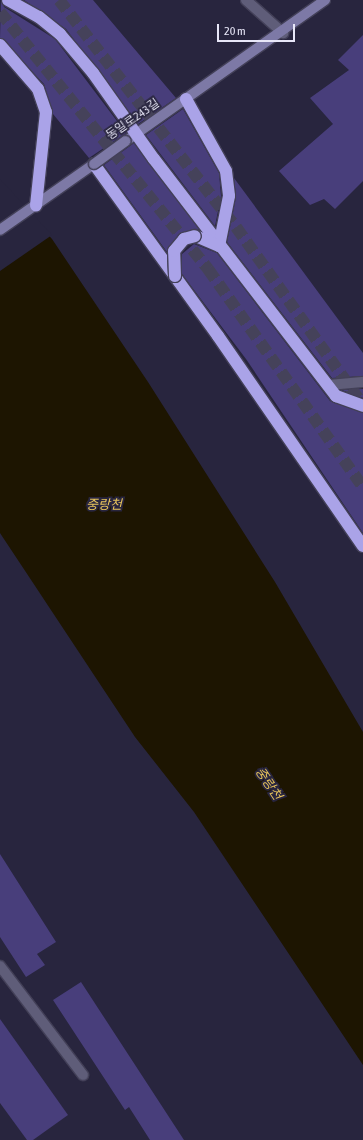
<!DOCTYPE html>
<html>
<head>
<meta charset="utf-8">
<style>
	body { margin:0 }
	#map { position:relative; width:363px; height:1140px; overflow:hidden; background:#28253e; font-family:"Asap Condensed","Noto Sans KR",sans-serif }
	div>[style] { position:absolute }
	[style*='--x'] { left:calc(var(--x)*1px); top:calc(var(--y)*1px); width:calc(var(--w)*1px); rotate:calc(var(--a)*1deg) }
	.water>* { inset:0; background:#1d1501 }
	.pier>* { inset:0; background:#28253e }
	.building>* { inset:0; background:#483e7b }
	.highway-tunnel>* { height:12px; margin-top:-6px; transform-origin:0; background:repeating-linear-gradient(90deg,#45425a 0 12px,transparent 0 18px) }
	.roads { filter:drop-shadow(1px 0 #434058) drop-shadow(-1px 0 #434058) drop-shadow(0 1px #434058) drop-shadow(0 -1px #434058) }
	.lane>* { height:10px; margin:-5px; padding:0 5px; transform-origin:5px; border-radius:5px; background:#5f5d79 }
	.street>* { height:10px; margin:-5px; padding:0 5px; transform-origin:5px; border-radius:5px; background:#5f5d79 }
	.secondary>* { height:10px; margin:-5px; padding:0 5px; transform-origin:5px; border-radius:5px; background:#7d79a6 }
	.highway>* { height:12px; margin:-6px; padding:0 6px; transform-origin:6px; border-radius:6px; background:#aaa3e8 }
	.bridges { filter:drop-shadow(1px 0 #434058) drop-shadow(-1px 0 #434058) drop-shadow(0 1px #434058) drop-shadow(0 -1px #434058) }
	.secondary-bridge>* { height:10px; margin:-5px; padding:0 5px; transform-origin:5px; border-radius:5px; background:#7d79a6 }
	.highway-bridge>* { height:12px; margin:-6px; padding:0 6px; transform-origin:6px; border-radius:6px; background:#aaa3e8 }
	span { translate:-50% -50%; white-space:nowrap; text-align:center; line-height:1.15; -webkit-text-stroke:3.5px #28253e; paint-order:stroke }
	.street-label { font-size:12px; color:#e8e7f8 }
	.water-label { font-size:13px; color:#e6c35b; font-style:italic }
	.scale { position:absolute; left:217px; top:24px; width:78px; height:18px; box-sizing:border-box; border:2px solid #e8e7f8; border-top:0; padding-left:5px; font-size:12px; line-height:14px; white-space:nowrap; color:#e8e7f8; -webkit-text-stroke:3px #28253e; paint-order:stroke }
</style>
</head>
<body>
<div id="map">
	<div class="water">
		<i style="clip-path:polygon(0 181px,52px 239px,148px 382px,275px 582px,363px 732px,363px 1065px,194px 812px,135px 737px,0 533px)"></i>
	</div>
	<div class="pier">
		<i style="clip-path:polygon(0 179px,52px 235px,0 271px)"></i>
	</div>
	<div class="building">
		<i style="clip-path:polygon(1px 0,4px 7px,55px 39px,126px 133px,89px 158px,53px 114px,44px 84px,0 38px)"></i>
		<i style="clip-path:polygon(24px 0,93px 0,176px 98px,138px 124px,66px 29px)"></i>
		<i style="clip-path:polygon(363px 35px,363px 181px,335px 209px,324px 199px,310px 205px,279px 171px,333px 124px,310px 98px,349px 70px,338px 60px)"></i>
		<i style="clip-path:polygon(183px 109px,219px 173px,221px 196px,215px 226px,146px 135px)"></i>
		<i style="clip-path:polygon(134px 143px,199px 229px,179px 234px,167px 252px,104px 165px)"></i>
		<i style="clip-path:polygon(234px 178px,363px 353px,363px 376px,332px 378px,227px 242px,236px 197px)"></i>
		<i style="clip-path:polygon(194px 244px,217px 253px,330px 401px,363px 413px,363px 533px,246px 359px,182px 274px,182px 254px)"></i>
		<i style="clip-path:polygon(363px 389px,363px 398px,342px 390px)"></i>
		<i style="clip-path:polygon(0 854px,56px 942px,37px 954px,45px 965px,26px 977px,0 937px)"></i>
		<i style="clip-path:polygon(81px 982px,184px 1140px,150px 1140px,129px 1107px,125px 1110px,53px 1000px)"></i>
		<i style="clip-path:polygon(0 1019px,68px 1115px,33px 1140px,27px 1140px,0 1103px)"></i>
	</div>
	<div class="highway-tunnel">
		<i style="--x:59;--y:0;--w:288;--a:52.1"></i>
		<i style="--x:236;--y:227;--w:219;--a:54.5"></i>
		<i style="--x:0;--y:12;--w:331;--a:51"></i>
		<i style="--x:208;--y:269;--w:267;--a:54.6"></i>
	</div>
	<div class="roads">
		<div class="lane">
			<i style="--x:0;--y:966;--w:137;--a:52.7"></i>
		</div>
		<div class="street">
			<i style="--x:246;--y:0;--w:50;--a:41.7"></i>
			<i style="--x:328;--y:385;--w:35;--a:-5"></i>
		</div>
		<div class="secondary">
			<i style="--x:126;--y:141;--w:244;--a:-35.3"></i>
			<i style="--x:0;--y:230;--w:115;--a:-35.1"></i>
		</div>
		<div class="highway">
			<i style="--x:8;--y:0;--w:35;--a:29"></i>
			<i style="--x:39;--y:17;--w:27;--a:39"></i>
			<i style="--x:60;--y:34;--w:51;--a:49.8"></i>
			<i style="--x:93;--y:73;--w:105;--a:54.7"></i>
			<i style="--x:154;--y:159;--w:299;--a:52.5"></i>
			<i style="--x:336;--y:396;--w:29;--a:20"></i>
			<i style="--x:0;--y:45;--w:58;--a:49.2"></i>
			<i style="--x:38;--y:89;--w:24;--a:71"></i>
			<i style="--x:46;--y:112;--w:94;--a:96.1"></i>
			<i style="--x:186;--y:99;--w:82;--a:60.9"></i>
			<i style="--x:226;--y:171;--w:25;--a:83"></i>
			<i style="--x:229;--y:196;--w:51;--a:101.3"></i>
			<i style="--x:219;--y:246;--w:26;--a:-157"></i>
			<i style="--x:94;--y:164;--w:212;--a:54.2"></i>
			<i style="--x:218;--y:336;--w:255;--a:55.4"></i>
		</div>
	</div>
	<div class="bridges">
		<div class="secondary-bridge">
			<i style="--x:94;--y:164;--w:39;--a:-36"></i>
		</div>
		<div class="highway-bridge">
			<i style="--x:175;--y:276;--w:25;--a:-92"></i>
			<i style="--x:174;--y:251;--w:16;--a:-50"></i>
			<i style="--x:184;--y:239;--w:11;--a:-15"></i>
		</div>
	</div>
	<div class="street-label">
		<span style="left:133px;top:120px;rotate:-35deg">동일로243길</span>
	</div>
	<div class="water-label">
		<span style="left:104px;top:505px">중랑천</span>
		<span style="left:268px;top:784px;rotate:56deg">중랑천</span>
	</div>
	<div class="scale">20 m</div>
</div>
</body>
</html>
